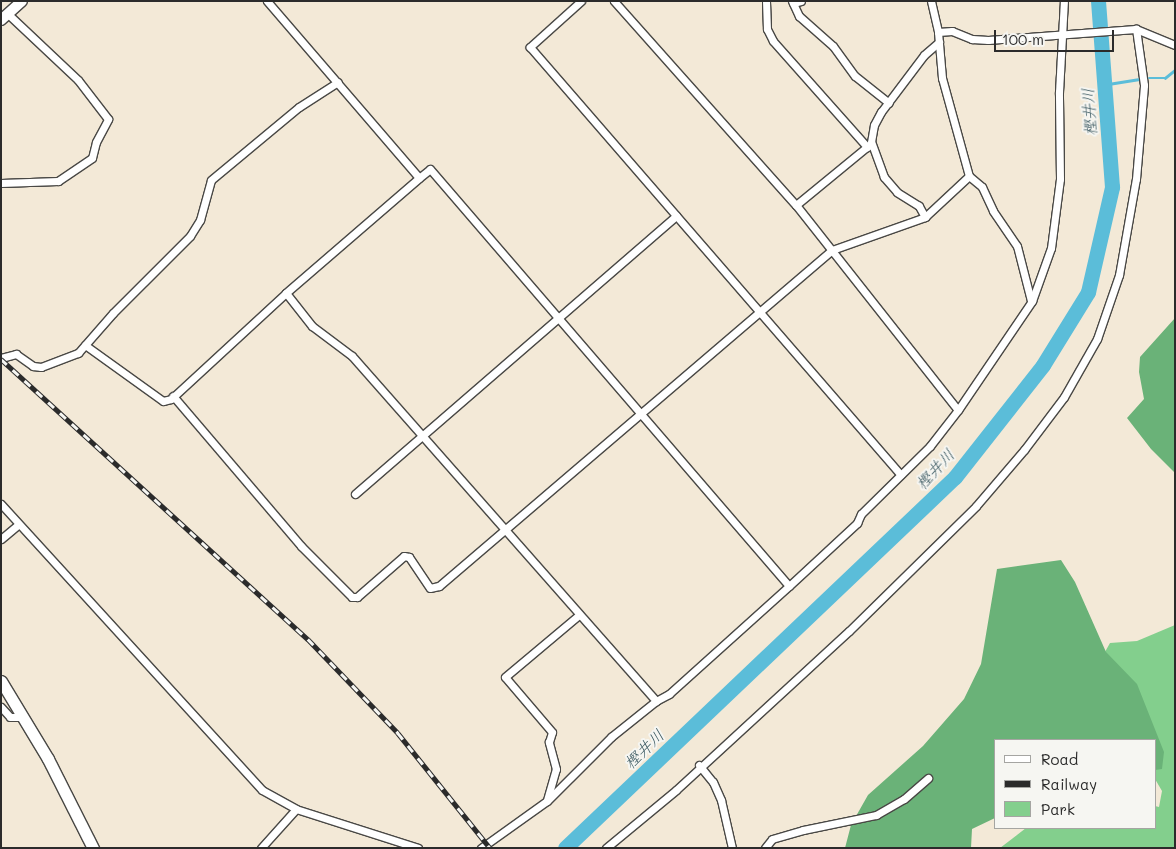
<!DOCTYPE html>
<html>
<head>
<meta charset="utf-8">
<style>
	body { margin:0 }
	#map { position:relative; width:1176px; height:849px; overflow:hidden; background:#f3e9d7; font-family:Mali,"Klee One",sans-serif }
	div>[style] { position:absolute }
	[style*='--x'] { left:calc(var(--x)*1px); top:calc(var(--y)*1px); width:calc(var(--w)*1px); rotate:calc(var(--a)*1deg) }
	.green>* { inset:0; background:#83cf8d }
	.forest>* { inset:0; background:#6ab278 }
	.stream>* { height:2.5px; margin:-1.25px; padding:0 1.25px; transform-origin:1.25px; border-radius:1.25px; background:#5bbdd9 }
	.river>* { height:15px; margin:-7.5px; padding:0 7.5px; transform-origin:7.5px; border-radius:7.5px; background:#5bbdd9 }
	.roads { filter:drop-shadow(1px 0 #494845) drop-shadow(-1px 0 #494845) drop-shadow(0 1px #494845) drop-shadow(0 -1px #494845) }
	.street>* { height:7px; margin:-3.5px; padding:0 3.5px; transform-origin:3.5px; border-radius:3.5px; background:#fff }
	.secondary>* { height:10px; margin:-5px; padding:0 5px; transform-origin:5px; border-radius:5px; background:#fff }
	.primary>* { height:11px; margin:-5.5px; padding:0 5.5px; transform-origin:5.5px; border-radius:5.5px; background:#fff }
	.rail>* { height:4.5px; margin-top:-2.25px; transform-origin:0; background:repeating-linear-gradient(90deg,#f6f6f2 0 8px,#2b2b2b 0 16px); box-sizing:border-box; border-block:1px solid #2b2b2b }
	span { translate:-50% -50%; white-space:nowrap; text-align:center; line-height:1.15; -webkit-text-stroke:4px #f6f6f2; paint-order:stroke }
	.water-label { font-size:16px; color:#39575f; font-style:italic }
	.frame { position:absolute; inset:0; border:2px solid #2b2b2b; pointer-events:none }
	.legend { position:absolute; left:994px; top:739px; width:162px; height:90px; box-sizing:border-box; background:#f6f6f2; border:1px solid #a5a5a2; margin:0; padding:6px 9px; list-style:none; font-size:15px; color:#2b2b2b }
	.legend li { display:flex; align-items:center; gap:10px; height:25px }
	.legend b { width:25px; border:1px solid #a5a5a2 }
	.scale { position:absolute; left:994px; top:30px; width:120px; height:22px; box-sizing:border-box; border:2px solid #2b2b2b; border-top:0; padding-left:6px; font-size:15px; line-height:18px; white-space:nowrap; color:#2b2b2b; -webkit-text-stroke:4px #f6f6f2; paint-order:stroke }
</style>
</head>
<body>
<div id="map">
	<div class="green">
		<i style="clip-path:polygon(1175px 625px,1175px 848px,1000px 848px,1026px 828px,1155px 828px,1155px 806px,1159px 807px,1162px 791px,1155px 779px,1155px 740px,1097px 666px,1110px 643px,1137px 641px)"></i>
	</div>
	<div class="forest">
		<i style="clip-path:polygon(1175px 318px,1175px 473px,1151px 449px,1127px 418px,1144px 399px,1139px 372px,1140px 357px)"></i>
		<i style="clip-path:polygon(1061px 560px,1075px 582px,1106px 652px,1137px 684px,1164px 752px,1162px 769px,1155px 770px,1155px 740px,995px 740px,995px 818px,972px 829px,971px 848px,845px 848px,851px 825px,868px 795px,923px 746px,964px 699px,981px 664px,997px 569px)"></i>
	</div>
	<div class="stream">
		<i style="--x:1149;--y:78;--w:16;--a:0"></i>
		<i style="--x:1165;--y:78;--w:13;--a:-39"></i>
		<i style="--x:1102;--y:85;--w:36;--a:-9"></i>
	</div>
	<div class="river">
		<i style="--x:565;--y:848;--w:538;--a:-43.57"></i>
		<i style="--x:955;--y:477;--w:142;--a:-51.8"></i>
		<i style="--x:1043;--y:365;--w:86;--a:-58.3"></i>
		<i style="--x:1088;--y:292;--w:108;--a:-77.1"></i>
		<i style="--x:1112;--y:187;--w:187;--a:-94.3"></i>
	</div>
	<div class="roads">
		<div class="street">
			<i style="--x:267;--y:1;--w:233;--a:49.3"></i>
			<i style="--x:419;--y:178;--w:176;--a:139.2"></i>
			<i style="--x:286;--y:293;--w:42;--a:51.8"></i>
			<i style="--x:312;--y:326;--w:50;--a:36.9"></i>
			<i style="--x:352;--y:356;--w:460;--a:48.6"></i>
			<i style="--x:581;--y:1;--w:69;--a:138"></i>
			<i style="--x:530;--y:47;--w:566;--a:49.08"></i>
			<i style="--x:614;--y:1;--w:273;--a:48.3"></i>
			<i style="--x:796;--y:205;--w:261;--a:51.7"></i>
			<i style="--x:766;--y:1;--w:28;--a:88"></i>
			<i style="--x:767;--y:29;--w:13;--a:63"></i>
			<i style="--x:773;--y:41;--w:142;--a:48.4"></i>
			<i style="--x:792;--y:1;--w:17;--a:65"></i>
			<i style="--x:799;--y:16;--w:45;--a:41.4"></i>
			<i style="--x:833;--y:46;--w:37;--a:54"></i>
			<i style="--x:855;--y:76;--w:43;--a:38.5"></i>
			<i style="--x:931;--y:1;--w:32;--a:77"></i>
			<i style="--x:938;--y:32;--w:46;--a:85"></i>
			<i style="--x:942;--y:78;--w:102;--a:74.6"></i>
			<i style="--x:969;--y:176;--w:17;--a:40"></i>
			<i style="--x:982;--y:187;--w:26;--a:65"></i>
			<i style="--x:993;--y:211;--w:42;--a:55.6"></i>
			<i style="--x:1017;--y:246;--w:57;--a:75.7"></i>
			<i style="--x:793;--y:3;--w:8;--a:-14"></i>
			<i style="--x:938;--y:32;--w:14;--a:-4"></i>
			<i style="--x:952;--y:31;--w:22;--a:22"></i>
			<i style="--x:972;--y:39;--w:16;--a:4"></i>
			<i style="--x:988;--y:40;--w:148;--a:-4.3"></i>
			<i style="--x:1136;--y:29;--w:42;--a:22.3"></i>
			<i style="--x:419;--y:178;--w:14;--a:-39"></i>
			<i style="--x:430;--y:169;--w:550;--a:49.27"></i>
			<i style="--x:1;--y:183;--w:57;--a:-2"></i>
			<i style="--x:58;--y:181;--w:41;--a:-34.1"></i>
			<i style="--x:92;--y:158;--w:16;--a:-76"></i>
			<i style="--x:96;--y:142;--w:26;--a:-62"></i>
			<i style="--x:108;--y:119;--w:49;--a:-127.6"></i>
			<i style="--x:78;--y:80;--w:96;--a:-136.7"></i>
			<i style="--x:796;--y:205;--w:94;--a:-39.4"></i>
			<i style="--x:925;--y:217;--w:13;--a:-119"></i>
			<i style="--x:919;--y:206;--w:26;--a:-148"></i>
			<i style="--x:897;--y:192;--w:20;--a:-131"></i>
			<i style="--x:884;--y:177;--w:37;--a:-110"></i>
			<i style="--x:871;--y:142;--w:17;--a:-80"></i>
			<i style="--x:874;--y:125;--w:15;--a:-62"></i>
			<i style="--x:881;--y:112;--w:71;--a:-53"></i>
			<i style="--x:924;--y:55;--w:20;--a:-41"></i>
			<i style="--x:85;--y:345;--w:96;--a:35.7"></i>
			<i style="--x:163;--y:401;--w:8;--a:-14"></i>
			<i style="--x:171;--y:399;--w:156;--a:-42.7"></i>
			<i style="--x:1;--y:358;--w:16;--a:-15"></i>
			<i style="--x:16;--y:354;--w:21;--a:35"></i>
			<i style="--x:33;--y:366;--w:8;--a:7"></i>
			<i style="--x:41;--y:367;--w:40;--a:-21"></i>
			<i style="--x:78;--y:353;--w:53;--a:-48.8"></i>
			<i style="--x:113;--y:313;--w:109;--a:-45"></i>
			<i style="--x:190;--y:236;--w:19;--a:-58"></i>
			<i style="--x:200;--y:220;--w:41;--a:-74.6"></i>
			<i style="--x:211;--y:180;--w:114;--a:-39.7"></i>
			<i style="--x:299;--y:107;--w:46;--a:-32.7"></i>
			<i style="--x:173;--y:396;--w:197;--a:49.5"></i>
			<i style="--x:301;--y:546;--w:72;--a:45"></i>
			<i style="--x:352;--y:597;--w:5;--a:0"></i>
			<i style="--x:357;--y:597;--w:62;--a:-41.1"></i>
			<i style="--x:404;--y:556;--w:5;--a:11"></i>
			<i style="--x:409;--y:557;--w:37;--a:56"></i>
			<i style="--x:430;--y:588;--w:9;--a:-13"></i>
			<i style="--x:439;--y:586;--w:517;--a:-40.53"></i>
			<i style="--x:832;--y:250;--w:99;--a:-19.5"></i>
			<i style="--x:925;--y:217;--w:60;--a:-43"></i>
			<i style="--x:355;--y:494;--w:425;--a:-40.9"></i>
			<i style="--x:1;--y:504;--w:387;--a:47.6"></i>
			<i style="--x:262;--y:790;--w:39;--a:29"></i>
			<i style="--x:296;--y:809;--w:128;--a:17.7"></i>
			<i style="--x:1;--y:539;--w:23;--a:-40"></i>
			<i style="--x:1;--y:707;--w:13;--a:48"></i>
			<i style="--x:10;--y:717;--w:14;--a:0"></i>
			<i style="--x:699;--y:765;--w:22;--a:51"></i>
			<i style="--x:713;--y:782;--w:20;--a:66"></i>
			<i style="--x:721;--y:800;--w:49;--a:77.1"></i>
			<i style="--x:547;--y:800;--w:32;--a:-74"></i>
			<i style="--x:556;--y:769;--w:28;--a:-105"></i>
			<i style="--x:549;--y:742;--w:10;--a:-73"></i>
			<i style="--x:552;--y:732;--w:72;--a:-130.5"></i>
			<i style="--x:505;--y:677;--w:97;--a:-40"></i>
			<i style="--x:261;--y:848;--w:52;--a:-48.1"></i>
			<i style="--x:481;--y:848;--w:81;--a:-35.5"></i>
			<i style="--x:547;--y:801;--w:91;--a:-45"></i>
			<i style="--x:611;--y:737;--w:58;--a:-38.7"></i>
			<i style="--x:656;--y:701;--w:15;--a:-28"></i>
			<i style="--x:669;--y:694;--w:161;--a:-42"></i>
			<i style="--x:789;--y:586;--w:93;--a:-42.8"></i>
			<i style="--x:857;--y:523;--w:10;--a:-66"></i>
			<i style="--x:861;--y:514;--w:97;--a:-44.6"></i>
			<i style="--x:930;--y:446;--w:46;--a:-52.1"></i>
			<i style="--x:958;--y:410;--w:132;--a:-55.8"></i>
			<i style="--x:1032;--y:301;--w:56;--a:-70.3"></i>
			<i style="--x:1051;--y:248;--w:70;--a:-82.6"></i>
			<i style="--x:1060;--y:179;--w:87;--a:-90.7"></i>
			<i style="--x:1059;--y:92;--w:91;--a:-86.9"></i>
			<i style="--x:606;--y:848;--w:91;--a:-39.6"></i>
			<i style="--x:676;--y:790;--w:235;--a:-42.6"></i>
			<i style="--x:849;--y:631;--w:178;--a:-44.5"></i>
			<i style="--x:976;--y:506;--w:74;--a:-49.4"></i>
			<i style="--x:1024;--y:450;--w:66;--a:-53"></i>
			<i style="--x:1064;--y:397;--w:67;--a:-60.4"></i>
			<i style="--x:1097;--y:339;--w:68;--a:-71"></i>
			<i style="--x:1119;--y:275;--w:97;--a:-80"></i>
			<i style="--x:1136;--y:179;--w:94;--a:-85.1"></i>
			<i style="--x:1144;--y:85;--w:57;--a:-98.1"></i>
			<i style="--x:765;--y:848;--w:11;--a:-52"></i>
			<i style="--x:772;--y:839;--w:32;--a:-16"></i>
			<i style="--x:803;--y:830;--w:75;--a:-11.6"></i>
			<i style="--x:876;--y:815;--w:32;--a:-30"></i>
			<i style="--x:904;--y:799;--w:32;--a:-41"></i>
		</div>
		<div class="secondary">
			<i style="--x:1;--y:20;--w:28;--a:-42"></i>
		</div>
		<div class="primary">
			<i style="--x:1;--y:681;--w:91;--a:58.9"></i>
			<i style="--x:48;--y:759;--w:100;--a:63.2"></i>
		</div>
	</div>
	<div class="rail">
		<i style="--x:1;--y:359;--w:416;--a:42.4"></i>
		<i style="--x:308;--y:639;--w:130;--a:46.2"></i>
		<i style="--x:398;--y:733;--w:147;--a:51.3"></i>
	</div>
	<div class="water-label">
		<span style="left:1089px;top:112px;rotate:-94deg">樫井川</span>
		<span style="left:935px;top:469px;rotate:-47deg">樫井川</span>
		<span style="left:644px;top:749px;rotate:-44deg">樫井川</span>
	</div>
	<div class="frame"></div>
	<ul class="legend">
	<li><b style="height:6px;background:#fff"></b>Road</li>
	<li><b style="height:6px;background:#2b2b2b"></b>Railway</li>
	<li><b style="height:14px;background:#83cf8d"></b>Park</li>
	</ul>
	<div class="scale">100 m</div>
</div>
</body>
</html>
